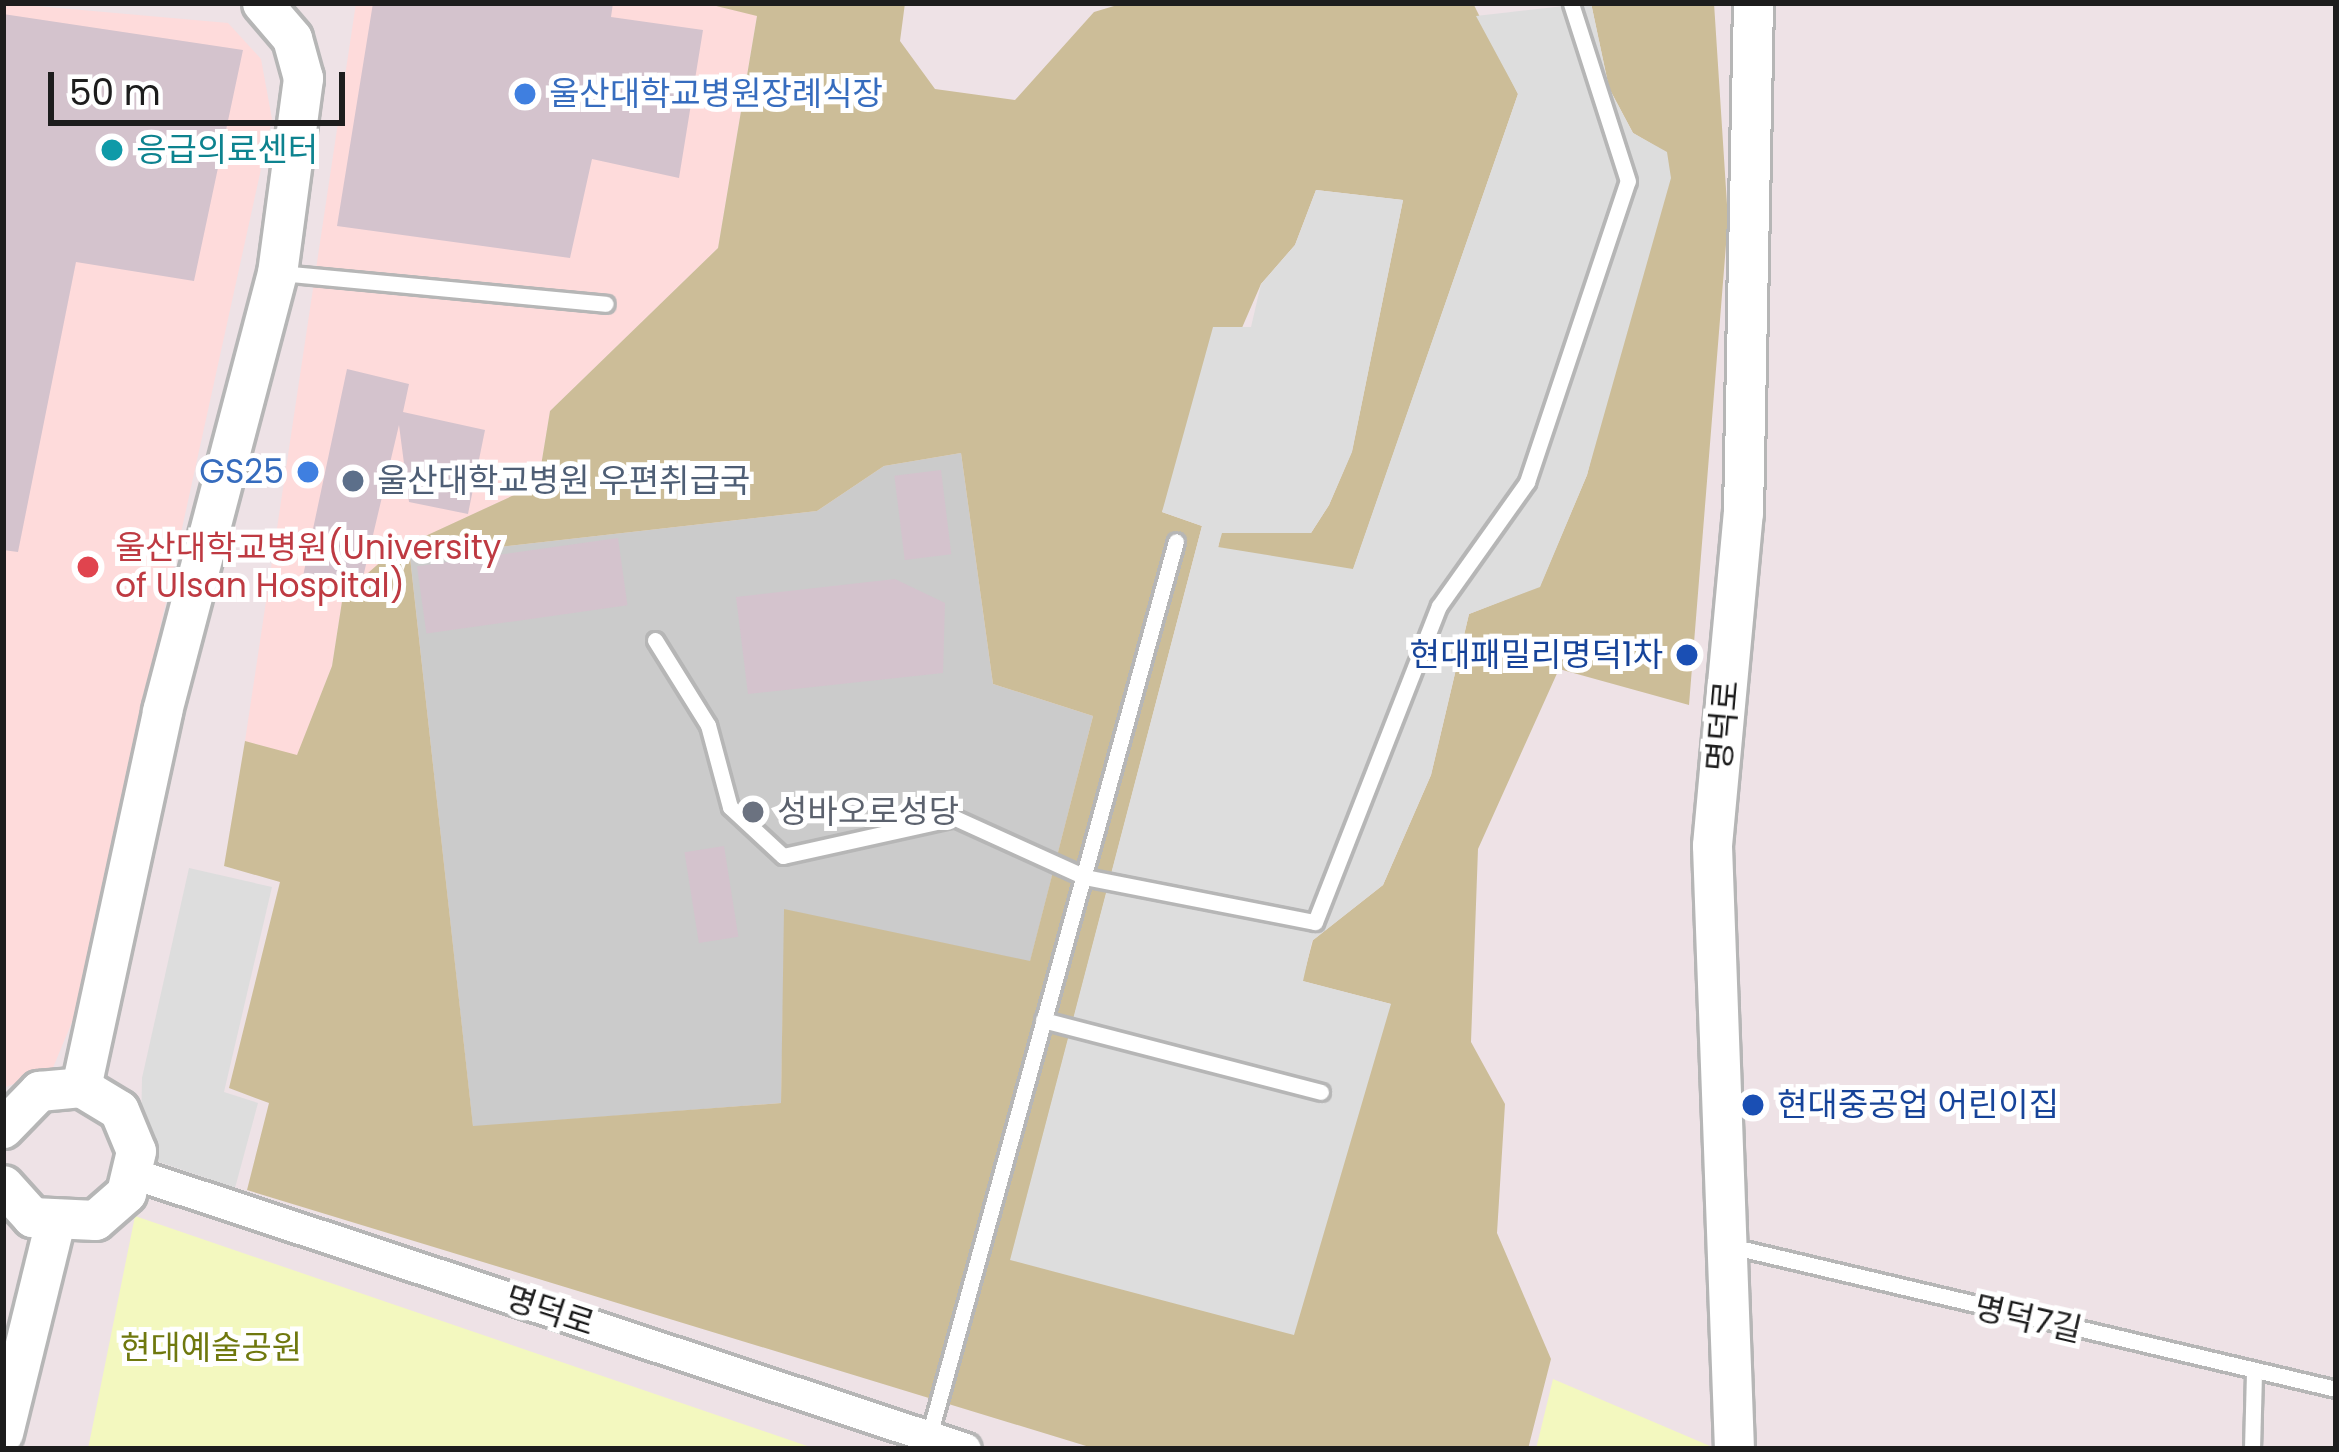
<!DOCTYPE html>
<html>
<head>
<meta charset="utf-8">
<style>
	body { margin:0 }
	#map { position:relative; width:2339px; height:1452px; overflow:hidden; background:#eee2e6; font-family:Poppins,"Noto Sans KR",sans-serif }
	div>[style] { position:absolute }
	[style*='--x'] { left:calc(var(--x)*1px); top:calc(var(--y)*1px); width:calc(var(--w)*1px); rotate:calc(var(--a)*1deg) }
	.education>* { inset:0; background:#fedbdb }
	.religious>* { inset:0; background:#cbcbcb }
	.forest>* { inset:0; background:#ccbd98 }
	.park>* { inset:0; background:#f3f8bf }
	.parking>* { inset:0; background:#ddd }
	.building>* { inset:0; background:#d4c3cd; transform-origin:0 0 }
	.roads { filter:drop-shadow(3px 0 #b6b6b6) drop-shadow(-3px 0 #b6b6b6) drop-shadow(0 3px #b6b6b6) drop-shadow(0 -3px #b6b6b6) }
	.service>* { height:15px; margin:-7.5px; padding:0 7.5px; transform-origin:7.5px; border-radius:7.5px; background:#fff }
	.minor>* { height:30px; margin:-15px; padding:0 15px; transform-origin:15px; border-radius:15px; background:#fff }
	.tertiary>* { height:39px; margin:-19.5px; padding:0 19.5px; transform-origin:19.5px; border-radius:19.5px; background:#fff }
	.dots>* { width:33px; height:33px; translate:-50% -50%; box-sizing:border-box; border:6px solid #fff; border-radius:50% }
	span { translate:-50% -50%; white-space:nowrap; text-align:center; line-height:1.15; -webkit-text-stroke:10px #fff; paint-order:stroke }
	.shop-label { font-size:33px; color:#366cbe }
	.left { translate:0 -50%; text-align:left }
	.right { translate:-100% -50%; text-align:right }
	.culture-label { font-size:33px; color:#0d838f }
	.service-label { font-size:33px; color:#4e5e75 }
	.health-label { font-size:33px; color:#be3a42 }
	.transit-label { font-size:33px; color:#164399 }
	.street-label { font-size:33px; color:#1d1d1d }
	.worship-label { font-size:33px; color:#5b616d }
	.park-label { font-size:33px; color:#6f780e }
	.frame { position:absolute; inset:0; border:6px solid #1d1d1d; pointer-events:none }
	.scale { position:absolute; left:48px; top:72px; width:297px; height:54px; box-sizing:border-box; border:6px solid #1d1d1d; border-top:0; padding-left:15px; font-size:36px; line-height:42px; white-space:nowrap; color:#1d1d1d; -webkit-text-stroke:9px #fff; paint-order:stroke }
</style>
</head>
<body>
<div id="map">
	<div class="education">
		<i style="clip-path:polygon(3px 3px,228px 23px,261px 59px,272px 119px,75px 1015px,52px 1070px,3px 1088px)"></i>
		<i style="clip-path:polygon(356px 3px,704px 3px,757px 15px,718px 248px,550px 411px,538px 484px,394px 551px,343px 595px,332px 666px,297px 756px,245px 741px)"></i>
	</div>
	<div class="religious">
		<i style="clip-path:polygon(961px 453px,993px 684px,1093px 716px,1030px 962px,785px 910px,781px 1103px,473px 1127px,410px 557px,817px 511px,884px 466px)"></i>
	</div>
	<div class="forest">
		<i style="clip-path:polygon(evenodd,704px 3px,905px 3px,900px 41px,935px 89px,1015px 100px,1094px 12px,1124px 3px,1473px 3px,1518px 94px,1353px 570px,1218px 548px,1221px 533px,1311px 533px,1329px 505px,1352px 451px,1403px 200px,1316px 190px,1295px 245px,1261px 284px,1162px 512px,1202px 526px,1011px 1259px,1391px 1004px,1302px 981px,1313px 940px,1383px 885px,1431px 775px,1469px 614px,1540px 586px,1587px 475px,1667px 153px,1633px 133px,1609px 88px,1591px 3px,1714px 3px,1728px 220px,1689px 705px,1559px 669px,1478px 849px,1471px 1042px,1505px 1104px,1497px 1233px,1551px 1359px,1528px 1449px,1096px 1449px,247px 1190px,269px 1103px,229px 1088px,280px 882px,224px 866px,245px 741px,297px 755px,332px 666px,343px 595px,393px 551px,538px 484px,550px 411px,718px 248px,757px 16px,704px 3px,961px 453px,993px 684px,1093px 716px,1030px 961px,784px 909px,781px 1103px,473px 1126px,410px 557px,817px 511px,884px 466px,961px 453px)"></i>
	</div>
	<div class="park">
		<i style="clip-path:polygon(135px 1216px,813px 1448px,88px 1449px)"></i>
		<i style="clip-path:polygon(1553px 1379px,1717px 1449px,1536px 1449px)"></i>
	</div>
	<div class="parking">
		<i style="clip-path:polygon(1591px 3px,1609px 88px,1633px 133px,1667px 152px,1671px 178px,1587px 475px,1540px 587px,1469px 614px,1431px 775px,1383px 885px,1312px 941px,1303px 981px,1391px 1004px,1294px 1335px,1010px 1260px,1202px 526px,1162px 512px,1213px 327px,1251px 327px,1261px 284px,1295px 245px,1316px 190px,1403px 200px,1352px 452px,1329px 505px,1311px 533px,1222px 533px,1218px 547px,1353px 569px,1518px 94px,1476px 16px)"></i>
		<i style="clip-path:polygon(189px 868px,272px 887px,224px 1092px,258px 1103px,235px 1188px,147px 1158px,141px 1133px,142px 1078px)"></i>
	</div>
	<div class="building">
		<i style="clip-path:polygon(373px 3px,613px 3px,611px 17px,703px 30px,679px 178px,592px 159px,570px 258px,337px 226px)"></i>
		<i style="clip-path:polygon(3px 14px,243px 50px,194px 281px,76px 262px,18px 552px,3px 550px)"></i>
		<i style="clip-path:polygon(347px 369px,409px 384px,403px 412px,485px 430px,468px 514px,409px 502px,399px 425px,360px 590px,303px 576px)"></i>
		<i style="left:941px;top:470px;width:85px;height:47px;rotate:83deg"></i>
		<i style="left:618px;top:538px;width:68px;height:203px;rotate:82deg"></i>
		<i style="clip-path:polygon(895px 579px,945px 603px,943px 673px,748px 694px,736px 597px)"></i>
		<i style="left:724px;top:846px;width:92px;height:40px;rotate:81deg"></i>
	</div>
	<div class="roads">
		<div class="service">
			<i style="--x:280;--y:273;--w:327;--a:5.4"></i>
			<i style="--x:655;--y:640;--w:100;--a:58.1"></i>
			<i style="--x:708;--y:725;--w:85;--a:75"></i>
			<i style="--x:730;--y:807;--w:72;--a:42.8"></i>
			<i style="--x:783;--y:856;--w:176;--a:-12.5"></i>
			<i style="--x:955;--y:818;--w:143;--a:24.4"></i>
			<i style="--x:1085;--y:877;--w:234;--a:11.1"></i>
			<i style="--x:1315;--y:922;--w:339;--a:-68.6"></i>
			<i style="--x:1439;--y:606;--w:152;--a:-54.6"></i>
			<i style="--x:1527;--y:482;--w:317;--a:-71.5"></i>
			<i style="--x:1628;--y:181;--w:187;--a:-107.8"></i>
			<i style="--x:1043;--y:1020;--w:287;--a:14.5"></i>
			<i style="--x:1726;--y:1245;--w:627;--a:13.28"></i>
			<i style="--x:929;--y:1436;--w:928;--a:-74.57"></i>
			<i style="--x:2252;--y:1449;--w:78;--a:-88.5"></i>
		</div>
		<div class="minor">
			<i style="--x:134;--y:1174;--w:876;--a:18.29"></i>
		</div>
		<div class="tertiary">
			<i style="--x:81;--y:1087;--w:385;--a:-77.8"></i>
			<i style="--x:162;--y:711;--w:453;--a:-75.3"></i>
			<i style="--x:277;--y:273;--w:197;--a:-82.4"></i>
			<i style="--x:303;--y:78;--w:41;--a:-105.4"></i>
			<i style="--x:292;--y:38;--w:46;--a:-130.6"></i>
			<i style="--x:3;--y:1128;--w:52;--a:-45.8"></i>
			<i style="--x:39;--y:1091;--w:42;--a:-5.4"></i>
			<i style="--x:81;--y:1087;--w:44;--a:31.2"></i>
			<i style="--x:119;--y:1110;--w:44;--a:67.5"></i>
			<i style="--x:136;--y:1151;--w:43;--a:103.4"></i>
			<i style="--x:126;--y:1193;--w:41;--a:138.9"></i>
			<i style="--x:95;--y:1220;--w:63;--a:-177.3"></i>
			<i style="--x:32;--y:1217;--w:43;--a:-132.2"></i>
			<i style="--x:3;--y:1433;--w:214;--a:-76.2"></i>
			<i style="--x:1734;--y:1449;--w:604;--a:-92.09"></i>
			<i style="--x:1712;--y:845;--w:333;--a:-84.7"></i>
			<i style="--x:1743;--y:513;--w:510;--a:-88.88"></i>
		</div>
	</div>
	<div class="dots">
		<i style="left:525px;top:94px;background:#3f7fe0"></i>
		<i style="left:112px;top:150px;background:#0f9aa8"></i>
		<i style="left:308px;top:472px;background:#3f7fe0"></i>
		<i style="left:353px;top:481px;background:#5c6f8a"></i>
		<i style="left:88px;top:567px;background:#e0444e"></i>
		<i style="left:1687px;top:655px;background:#1a4fb4"></i>
		<i style="left:753px;top:812px;background:#6b7280"></i>
		<i style="left:1753px;top:1105px;background:#1a4fb4"></i>
	</div>
	<div class="shop-label">
		<span class="left" style="left:549px;top:94px">울산대학교병원장례식장</span>
		<span class="right" style="left:284px;top:472px">GS25</span>
	</div>
	<div class="culture-label">
		<span class="left" style="left:136px;top:150px">응급의료센터</span>
	</div>
	<div class="service-label">
		<span class="left" style="left:377px;top:481px">울산대학교병원 우편취급국</span>
	</div>
	<div class="health-label">
		<span class="left" style="left:115px;top:567px">울산대학교병원(University<br>of Ulsan Hospital)</span>
	</div>
	<div class="transit-label">
		<span class="right" style="left:1663px;top:655px">현대패밀리명덕1차</span>
		<span class="left" style="left:1777px;top:1105px">현대중공업 어린이집</span>
	</div>
	<div class="street-label">
		<span style="left:1723px;top:726px;rotate:-85deg">명덕로</span>
		<span style="left:550px;top:1311px;rotate:18deg">명덕로</span>
		<span style="left:2028px;top:1319px;rotate:13deg">명덕7길</span>
	</div>
	<div class="worship-label">
		<span class="left" style="left:777px;top:812px">성바오로성당</span>
	</div>
	<div class="park-label">
		<span style="left:211px;top:1348px">현대예술공원</span>
	</div>
	<div class="frame"></div>
	<div class="scale">50 m</div>
</div>
</body>
</html>
